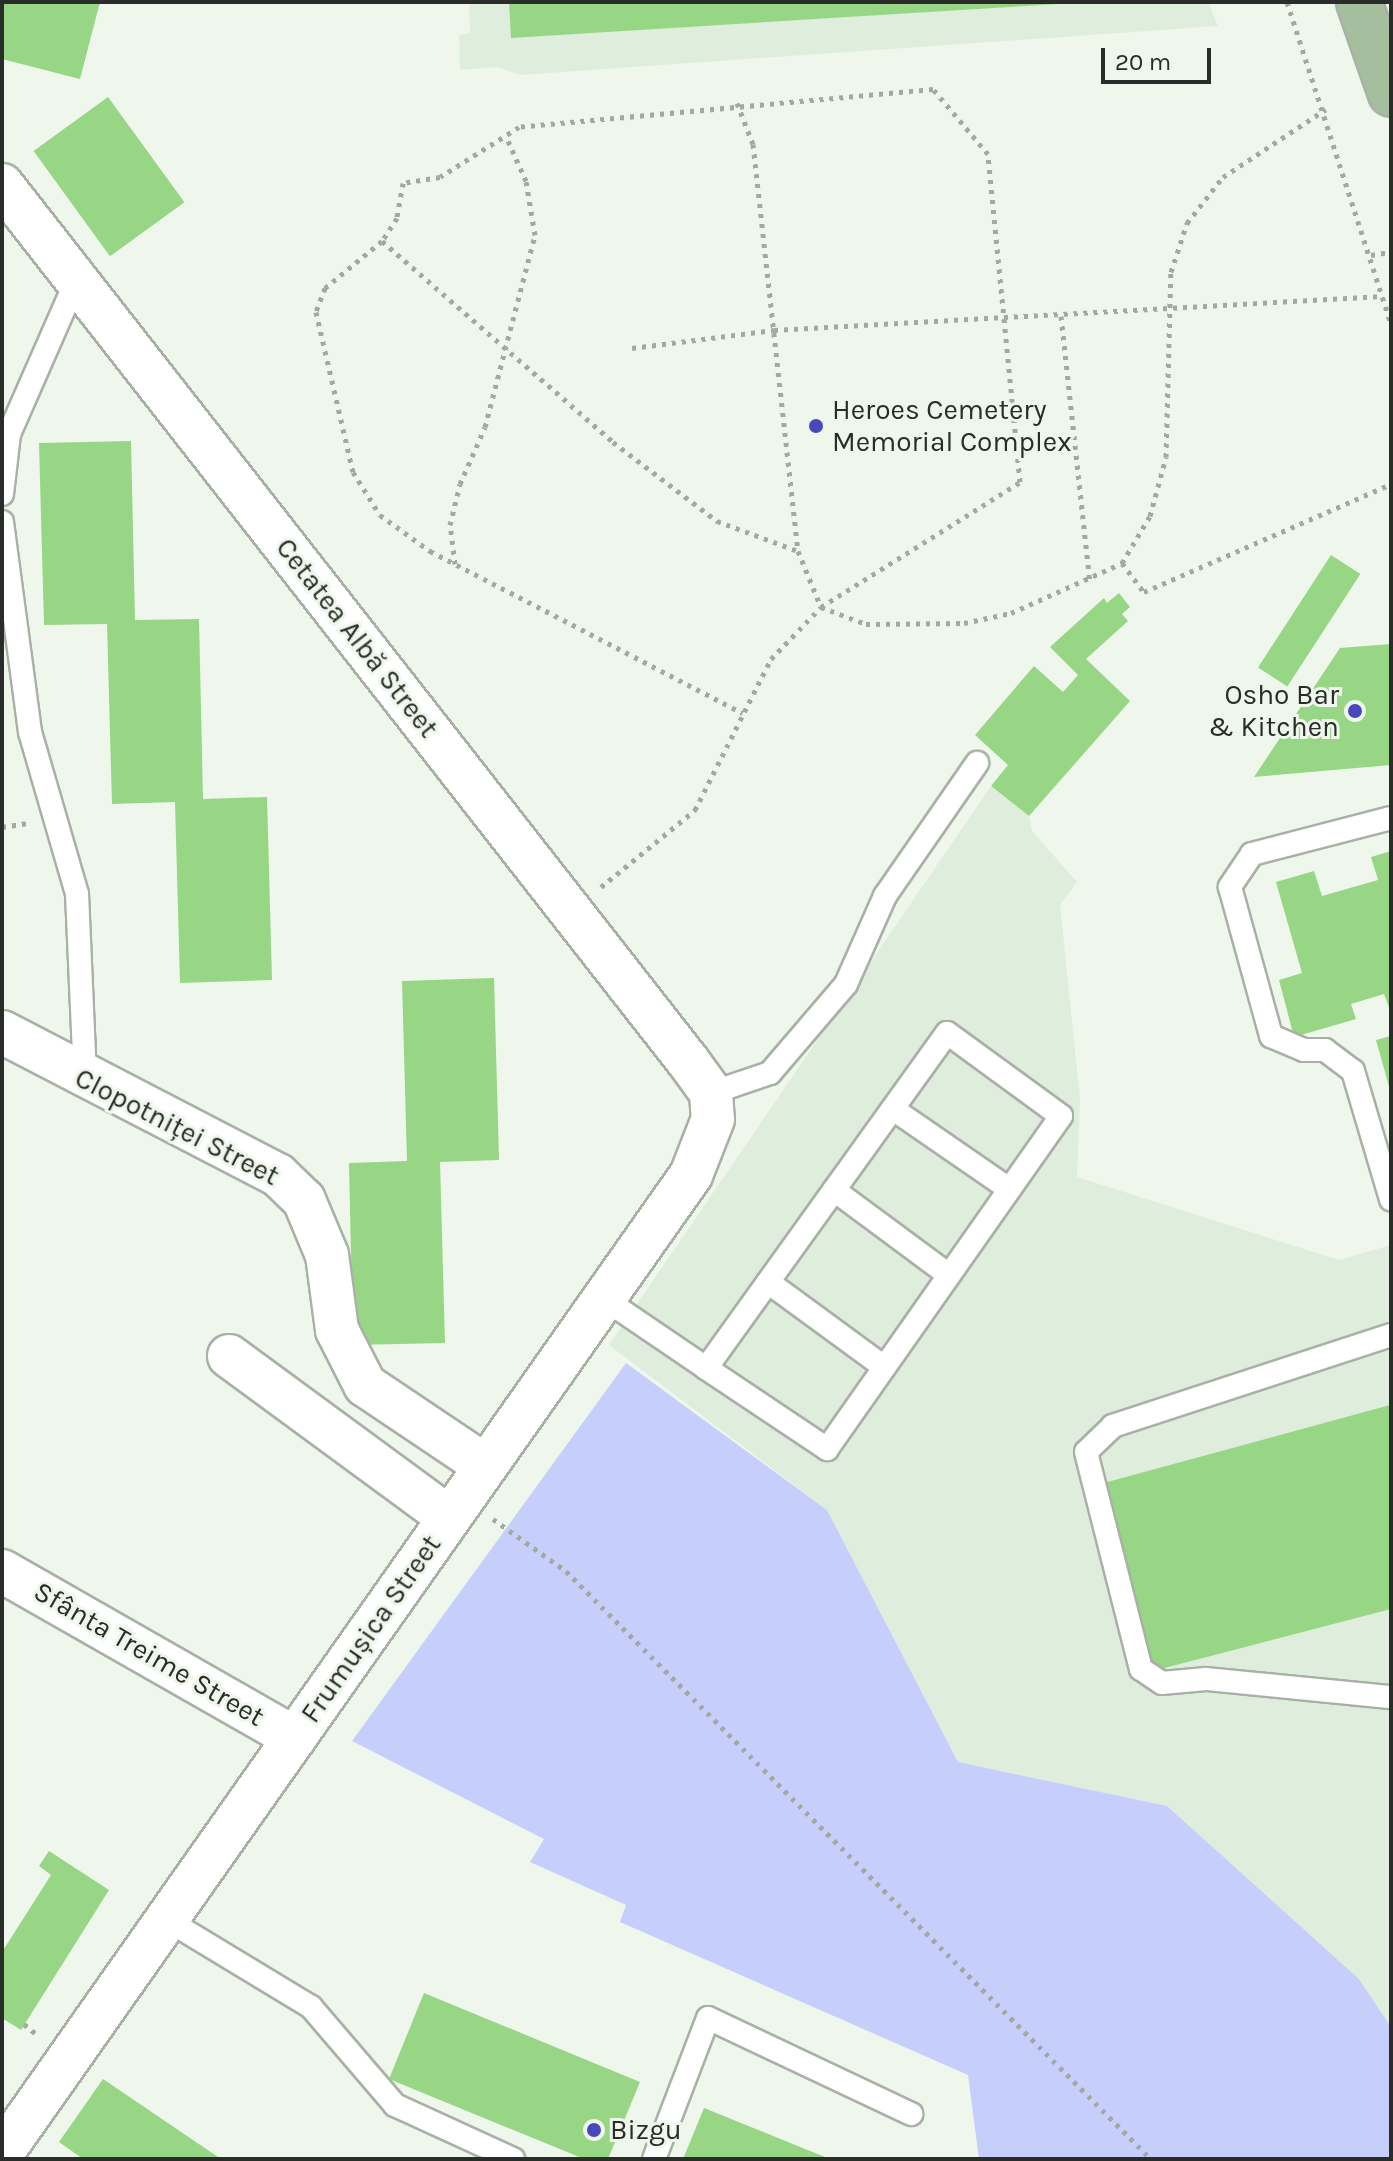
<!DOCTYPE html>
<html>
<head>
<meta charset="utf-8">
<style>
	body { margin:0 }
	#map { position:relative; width:1393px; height:2161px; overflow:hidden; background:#eff7ec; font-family:Karla,sans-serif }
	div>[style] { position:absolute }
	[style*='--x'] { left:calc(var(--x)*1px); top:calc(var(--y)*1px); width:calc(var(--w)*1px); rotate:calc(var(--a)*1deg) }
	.built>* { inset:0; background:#dfeddc }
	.green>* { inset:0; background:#c6cffc }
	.building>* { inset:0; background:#96d685; transform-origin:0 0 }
	.path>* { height:5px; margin-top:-2.5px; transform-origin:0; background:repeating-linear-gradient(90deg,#a3a9a1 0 4px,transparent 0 10px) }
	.roads { filter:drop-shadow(2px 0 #a9b1a7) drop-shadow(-2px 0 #a9b1a7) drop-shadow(0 2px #a9b1a7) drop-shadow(0 -2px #a9b1a7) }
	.service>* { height:22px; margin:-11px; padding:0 11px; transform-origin:11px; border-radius:11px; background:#fff }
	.minor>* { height:42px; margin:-21px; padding:0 21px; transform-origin:21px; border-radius:21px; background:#fff }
	.primary>* { height:44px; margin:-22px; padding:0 22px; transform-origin:22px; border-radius:22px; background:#a5bf9e }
	.dots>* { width:22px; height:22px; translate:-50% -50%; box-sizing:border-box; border:4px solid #eff7ec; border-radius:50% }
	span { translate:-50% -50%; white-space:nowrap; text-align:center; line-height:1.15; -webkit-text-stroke:6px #eff7ec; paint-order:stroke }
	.poi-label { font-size:28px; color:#292c28 }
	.left { translate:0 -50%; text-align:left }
	.right { translate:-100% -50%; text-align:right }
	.street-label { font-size:28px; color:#292c28 }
	.frame { position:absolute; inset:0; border:4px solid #292c28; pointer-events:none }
	.scale { position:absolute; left:1101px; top:48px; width:110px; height:36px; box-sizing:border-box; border:4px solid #292c28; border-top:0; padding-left:10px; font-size:24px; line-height:28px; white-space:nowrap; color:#292c28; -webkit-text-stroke:6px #eff7ec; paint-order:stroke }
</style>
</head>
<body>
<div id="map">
	<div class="built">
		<i style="clip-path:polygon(469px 2px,1208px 2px,1218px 26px,520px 75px,498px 67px,460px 70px,459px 35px,470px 33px)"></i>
		<i style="clip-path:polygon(991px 786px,1029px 816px,1032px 831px,1077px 882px,1060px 905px,1080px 1098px,1077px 1177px,1339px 1260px,1391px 1245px,1391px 2027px,1359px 1979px,1167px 1806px,958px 1762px,827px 1510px,609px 1345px)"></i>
	</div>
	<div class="green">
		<i style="clip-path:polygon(626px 1363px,827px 1510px,958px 1762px,1167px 1806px,1359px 1979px,1391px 2027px,1391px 2159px,979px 2159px,968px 2075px,620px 1922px,626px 1905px,530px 1862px,544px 1839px,352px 1741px)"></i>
	</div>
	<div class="building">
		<i style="clip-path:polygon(100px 2px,80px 79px,2px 59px,2px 2px)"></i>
		<i style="clip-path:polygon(509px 2px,1057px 2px,1057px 4px,511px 38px)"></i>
		<i style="left:108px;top:97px;width:130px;height:92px;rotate:54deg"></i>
		<i style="clip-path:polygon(131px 441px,135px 620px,199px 619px,203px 799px,267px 797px,272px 980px,180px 983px,175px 802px,112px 804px,107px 624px,44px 625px,39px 443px)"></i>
		<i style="left:1331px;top:555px;width:35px;height:134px;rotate:33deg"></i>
		<i style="clip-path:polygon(1119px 593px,1130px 607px,1122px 614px,1128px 621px,1086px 659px,1130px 701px,1029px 816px,991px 786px,1008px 765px,975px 735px,1034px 666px,1063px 692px,1078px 675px,1050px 647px,1104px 598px,1107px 603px)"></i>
		<i style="clip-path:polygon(1391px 644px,1391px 765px,1254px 777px,1340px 648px)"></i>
		<i style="clip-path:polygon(1391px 851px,1391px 1013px,1384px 994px,1351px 1004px,1356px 1019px,1294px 1037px,1279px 980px,1302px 973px,1276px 882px,1314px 871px,1322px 896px,1378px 880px,1371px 857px)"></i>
		<i style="clip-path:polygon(494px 978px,499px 1160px,440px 1162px,445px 1343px,353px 1345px,349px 1163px,407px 1161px,402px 981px)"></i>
		<i style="clip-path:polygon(1391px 1036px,1391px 1090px,1390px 1090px,1376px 1040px)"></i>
		<i style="clip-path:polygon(1390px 1405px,1391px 1609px,1149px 1672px,1100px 1484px)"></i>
		<i style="clip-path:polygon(49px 1851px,109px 1890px,21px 2030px,2px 2018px,2px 1952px,51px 1875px,39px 1866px)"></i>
		<i style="clip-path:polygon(424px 1993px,640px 2082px,608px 2159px,584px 2159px,389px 2079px)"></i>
		<i style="clip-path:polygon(103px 2079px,221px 2159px,83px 2159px,59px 2142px)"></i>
		<i style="clip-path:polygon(704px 2108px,830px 2159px,683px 2159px)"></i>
	</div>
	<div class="path">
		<i style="--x:1287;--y:2;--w:338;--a:72.1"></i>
		<i style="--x:737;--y:103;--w:44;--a:68.7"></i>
		<i style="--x:753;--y:144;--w:409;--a:83.7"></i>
		<i style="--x:798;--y:551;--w:61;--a:67.7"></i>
		<i style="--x:821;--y:607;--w:48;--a:20.7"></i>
		<i style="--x:866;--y:624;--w:98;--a:-0.6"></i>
		<i style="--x:964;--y:623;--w:48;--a:-12"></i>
		<i style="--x:1011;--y:613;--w:122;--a:-24.2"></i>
		<i style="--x:1122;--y:563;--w:55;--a:-59.2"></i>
		<i style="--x:1150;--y:516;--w:61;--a:-74.8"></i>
		<i style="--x:1166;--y:457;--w:185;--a:-88.5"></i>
		<i style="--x:1171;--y:272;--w:52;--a:-71.9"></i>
		<i style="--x:1187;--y:223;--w:58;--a:-52"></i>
		<i style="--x:1223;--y:177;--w:123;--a:-33.4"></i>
		<i style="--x:382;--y:241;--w:74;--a:140.5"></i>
		<i style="--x:325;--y:288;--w:26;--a:111"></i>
		<i style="--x:316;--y:312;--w:164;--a:77"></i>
		<i style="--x:353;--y:472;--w:51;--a:57.9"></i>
		<i style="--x:380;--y:515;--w:62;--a:35.8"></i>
		<i style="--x:430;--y:551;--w:352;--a:27.4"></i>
		<i style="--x:1371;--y:255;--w:20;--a:-9"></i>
		<i style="--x:1061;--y:316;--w:268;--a:83.8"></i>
		<i style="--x:632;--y:348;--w:143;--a:-7.2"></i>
		<i style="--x:774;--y:330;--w:610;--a:-3.2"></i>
		<i style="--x:1122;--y:563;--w:36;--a:53"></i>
		<i style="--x:1144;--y:592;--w:270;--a:-23.6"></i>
		<i style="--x:455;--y:564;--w:39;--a:-97"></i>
		<i style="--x:450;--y:525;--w:42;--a:-76.3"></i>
		<i style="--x:460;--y:484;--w:62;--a:-66.3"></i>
		<i style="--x:485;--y:427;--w:198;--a:-75.4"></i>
		<i style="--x:535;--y:235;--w:55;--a:-99.5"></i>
		<i style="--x:526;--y:181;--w:49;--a:-114"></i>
		<i style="--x:2;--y:827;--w:26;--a:-9"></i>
		<i style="--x:601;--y:887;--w:122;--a:-39.3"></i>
		<i style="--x:695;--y:810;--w:169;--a:-63.3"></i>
		<i style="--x:771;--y:659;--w:72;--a:-46.1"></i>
		<i style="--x:821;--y:607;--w:235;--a:-32.1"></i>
		<i style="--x:1020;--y:482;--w:330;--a:-95.6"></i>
		<i style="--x:988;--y:154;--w:85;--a:-130.2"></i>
		<i style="--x:933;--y:89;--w:416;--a:174.8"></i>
		<i style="--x:519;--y:127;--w:93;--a:147.7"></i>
		<i style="--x:440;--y:177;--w:37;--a:171"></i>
		<i style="--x:403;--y:183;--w:36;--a:100"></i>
		<i style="--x:397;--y:218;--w:27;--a:123"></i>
		<i style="--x:382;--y:241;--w:306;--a:41"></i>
		<i style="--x:613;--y:442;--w:131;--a:37.2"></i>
		<i style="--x:717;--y:521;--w:86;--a:20.3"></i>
		<i style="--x:493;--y:1519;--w:90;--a:35.5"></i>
		<i style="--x:566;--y:1571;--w:829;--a:45.15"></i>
		<i style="--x:24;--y:2024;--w:17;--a:40"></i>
	</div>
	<div class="roads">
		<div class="service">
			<i style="--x:2;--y:494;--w:60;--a:-83.3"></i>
			<i style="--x:9;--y:434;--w:171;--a:-66.3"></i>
			<i style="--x:2;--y:522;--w:212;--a:82.4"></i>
			<i style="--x:30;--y:732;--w:169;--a:73.8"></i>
			<i style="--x:77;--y:894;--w:186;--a:87.5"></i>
			<i style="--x:1391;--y:818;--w:144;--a:165.5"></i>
			<i style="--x:1252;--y:854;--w:40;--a:124"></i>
			<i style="--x:1230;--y:887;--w:155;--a:74.6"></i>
			<i style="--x:1271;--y:1036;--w:36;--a:23"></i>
			<i style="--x:1304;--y:1050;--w:21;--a:0"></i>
			<i style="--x:1325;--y:1050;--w:35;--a:37"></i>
			<i style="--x:1353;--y:1071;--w:134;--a:73.5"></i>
			<i style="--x:711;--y:1093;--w:62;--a:-18.7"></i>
			<i style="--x:770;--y:1073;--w:117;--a:-49.5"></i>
			<i style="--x:846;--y:984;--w:96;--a:-66.1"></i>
			<i style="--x:885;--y:896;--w:162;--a:-55.3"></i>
			<i style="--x:893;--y:1109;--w:141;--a:34.6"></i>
			<i style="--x:834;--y:1190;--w:143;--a:36.5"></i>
			<i style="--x:768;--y:1282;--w:144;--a:36.2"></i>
			<i style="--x:603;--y:1298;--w:125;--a:34.2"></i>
			<i style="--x:706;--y:1368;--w:146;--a:33.8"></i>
			<i style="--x:827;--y:1449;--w:407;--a:-54.9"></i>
			<i style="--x:1061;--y:1116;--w:141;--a:-143.9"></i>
			<i style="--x:947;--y:1033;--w:413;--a:125.7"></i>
			<i style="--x:1391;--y:1335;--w:293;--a:161.9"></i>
			<i style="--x:1113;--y:1426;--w:37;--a:136"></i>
			<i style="--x:1086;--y:1452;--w:224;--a:75.8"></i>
			<i style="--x:1141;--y:1669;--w:25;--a:34"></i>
			<i style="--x:1162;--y:1683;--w:44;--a:-5.2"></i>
			<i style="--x:1206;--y:1679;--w:186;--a:5.6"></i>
			<i style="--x:169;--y:1921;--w:166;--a:31.2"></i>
			<i style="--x:311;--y:2007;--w:129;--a:49.4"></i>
			<i style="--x:395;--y:2105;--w:130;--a:24.6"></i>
			<i style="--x:654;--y:2159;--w:151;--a:-69"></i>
			<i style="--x:708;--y:2018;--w:225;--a:25.3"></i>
		</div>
		<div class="minor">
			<i style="--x:2;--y:185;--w:1113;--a:51.94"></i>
			<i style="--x:688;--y:1061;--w:39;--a:54"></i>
			<i style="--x:711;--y:1093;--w:26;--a:86"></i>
			<i style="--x:713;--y:1119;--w:60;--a:111.4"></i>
			<i style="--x:691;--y:1175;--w:1196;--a:125.16"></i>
			<i style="--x:2;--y:1032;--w:311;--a:27.4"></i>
			<i style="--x:278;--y:1175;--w:36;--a:44"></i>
			<i style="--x:304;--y:1200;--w:60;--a:67.3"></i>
			<i style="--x:327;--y:1255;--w:76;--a:82.4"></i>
			<i style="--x:337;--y:1330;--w:62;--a:63"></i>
			<i style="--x:365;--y:1385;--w:143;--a:33.9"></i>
			<i style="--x:229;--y:1356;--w:272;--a:36.3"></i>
			<i style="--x:2;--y:1571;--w:337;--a:29.7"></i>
		</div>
		<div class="primary">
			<i style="--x:1359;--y:2;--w:97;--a:70.8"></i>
		</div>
	</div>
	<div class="dots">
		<i style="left:816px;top:426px;background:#4748bd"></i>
		<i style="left:1355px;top:711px;background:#4748bd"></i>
		<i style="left:594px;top:2130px;background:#4748bd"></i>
	</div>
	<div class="poi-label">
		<span class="left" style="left:832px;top:426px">Heroes Cemetery<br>Memorial Complex</span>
		<span class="right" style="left:1339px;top:711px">Osho Bar<br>&amp; Kitchen</span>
		<span class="left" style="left:610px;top:2130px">Bizgu</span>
	</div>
	<div class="street-label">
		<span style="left:357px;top:638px;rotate:52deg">Cetatea Albă Street</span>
		<span style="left:177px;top:1127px;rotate:27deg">Clopotniței Street</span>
		<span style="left:371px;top:1629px;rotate:-55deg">Frumușica Street</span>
		<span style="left:149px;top:1654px;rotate:30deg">Sfânta Treime Street</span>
	</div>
	<div class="frame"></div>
	<div class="scale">20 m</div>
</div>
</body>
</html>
